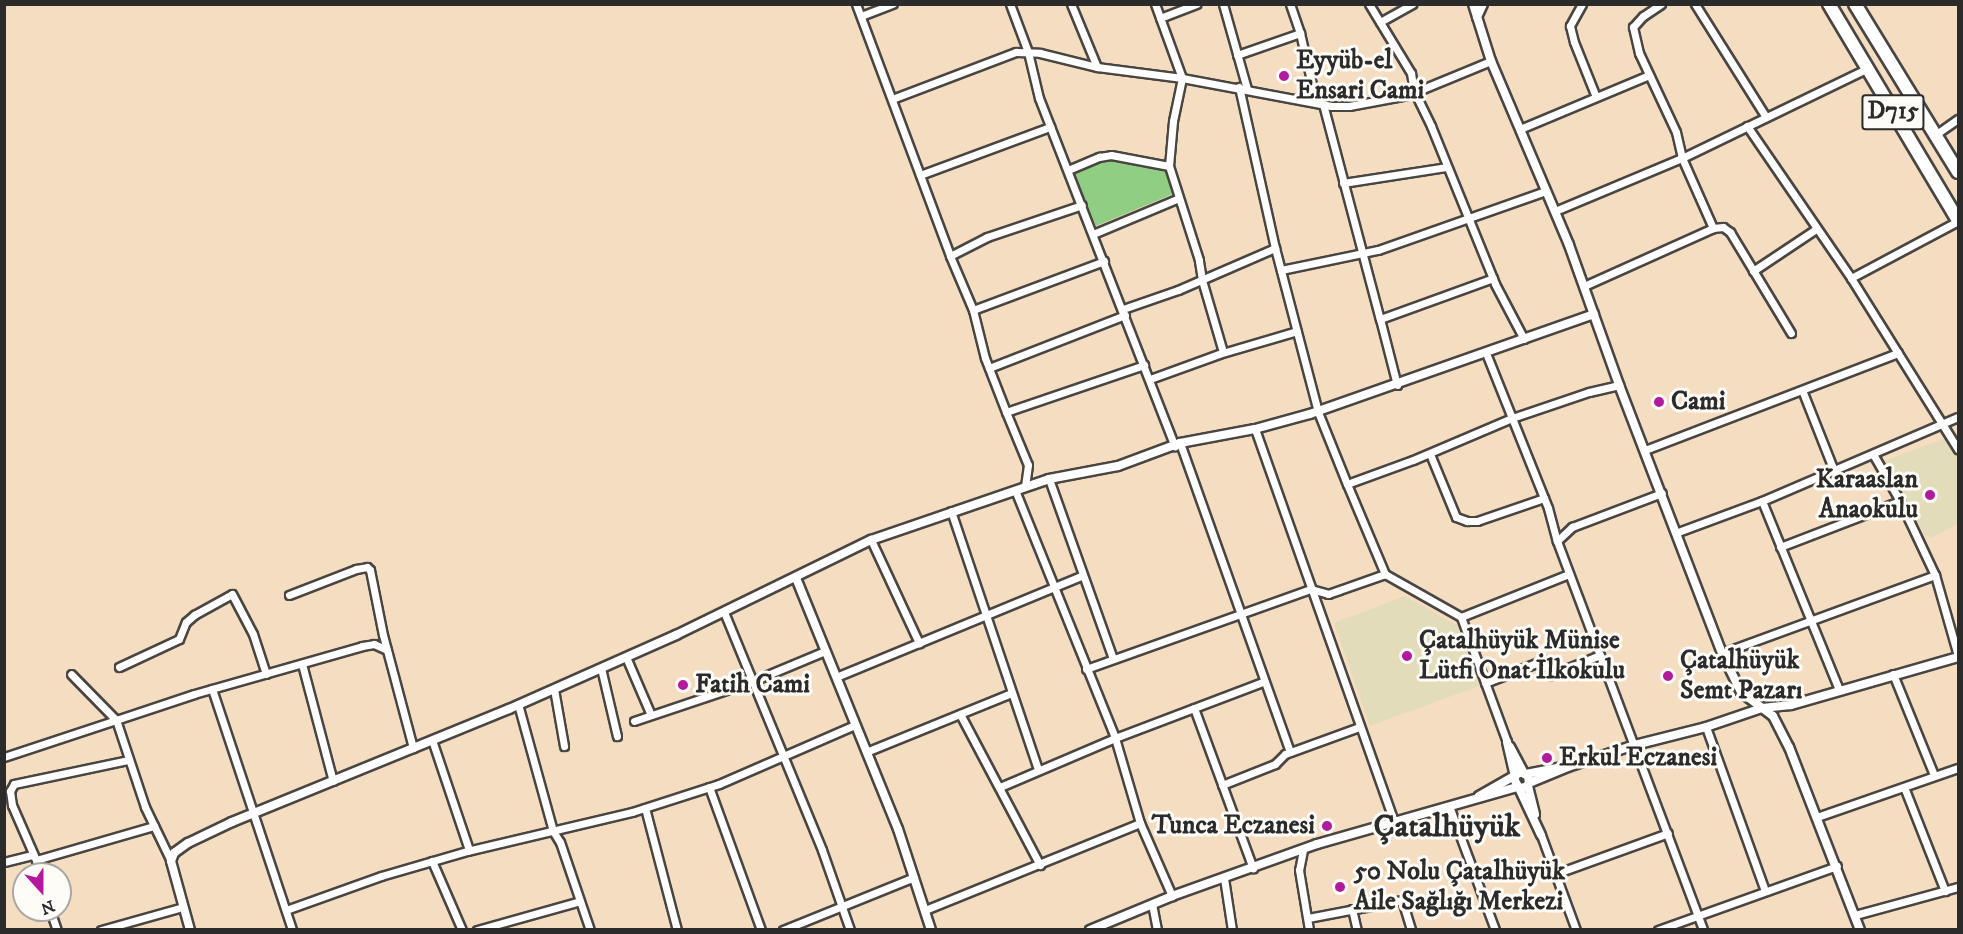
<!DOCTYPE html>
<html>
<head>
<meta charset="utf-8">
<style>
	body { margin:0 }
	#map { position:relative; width:1963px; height:934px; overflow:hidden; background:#f5ddc2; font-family:"IM FELL DW Pica",serif }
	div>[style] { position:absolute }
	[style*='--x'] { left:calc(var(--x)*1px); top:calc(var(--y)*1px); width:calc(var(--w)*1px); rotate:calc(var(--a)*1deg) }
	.built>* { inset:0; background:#e3dcba }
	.green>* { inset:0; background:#90ce84 }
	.roads { filter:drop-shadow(2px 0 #494642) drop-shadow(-2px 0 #494642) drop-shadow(0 2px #494642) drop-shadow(0 -2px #494642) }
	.minor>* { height:7px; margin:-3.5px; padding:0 3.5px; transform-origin:3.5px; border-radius:3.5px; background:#fff }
	.tertiary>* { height:8px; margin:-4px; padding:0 4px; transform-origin:4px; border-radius:4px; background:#fff }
	.trunk>* { height:12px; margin:-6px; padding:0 6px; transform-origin:6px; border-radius:6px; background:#fff }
	.dots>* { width:16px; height:16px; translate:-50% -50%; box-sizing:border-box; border:3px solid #fdfcf7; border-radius:50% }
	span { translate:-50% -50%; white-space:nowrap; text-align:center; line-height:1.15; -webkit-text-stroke:6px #fdfcf7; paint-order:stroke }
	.shield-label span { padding:2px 4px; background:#fdfcf7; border:2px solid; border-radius:4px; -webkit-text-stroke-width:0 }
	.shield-label { font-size:24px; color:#2b2b2b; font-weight:700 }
	.poi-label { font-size:26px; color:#2b2b2b; font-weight:700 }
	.left { translate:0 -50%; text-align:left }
	.right { translate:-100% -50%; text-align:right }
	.district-label { font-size:32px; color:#2b2b2b; font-weight:700 }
	.frame { position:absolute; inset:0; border:6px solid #2b2b2b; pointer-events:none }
	.north { position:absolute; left:12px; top:862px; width:60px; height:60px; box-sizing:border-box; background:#fdfcf7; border:2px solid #a9a8a5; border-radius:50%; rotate:159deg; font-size:16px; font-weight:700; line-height:24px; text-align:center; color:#2b2b2b }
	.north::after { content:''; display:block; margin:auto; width:21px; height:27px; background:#b5179e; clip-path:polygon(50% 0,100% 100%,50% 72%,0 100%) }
</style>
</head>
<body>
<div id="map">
	<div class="built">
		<i style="clip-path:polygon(1951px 436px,1958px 450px,1958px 524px,1931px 538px,1925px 535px,1884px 466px,1885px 461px)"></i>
		<i style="clip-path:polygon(1405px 596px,1457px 625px,1479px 686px,1370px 726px,1334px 623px)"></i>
	</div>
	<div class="green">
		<i style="clip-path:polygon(1110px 159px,1166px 170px,1173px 194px,1096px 226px,1073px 172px)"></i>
	</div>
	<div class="roads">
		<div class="minor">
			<i style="--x:856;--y:4;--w:269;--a:69.5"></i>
			<i style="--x:950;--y:256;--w:59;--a:66.9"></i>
			<i style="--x:973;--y:310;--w:49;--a:76"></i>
			<i style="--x:985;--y:358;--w:58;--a:68.7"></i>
			<i style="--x:1006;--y:412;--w:146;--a:-18.8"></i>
			<i style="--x:1010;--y:4;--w:51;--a:69.4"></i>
			<i style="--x:1028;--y:52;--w:47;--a:76.6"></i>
			<i style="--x:1039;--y:98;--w:374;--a:68.7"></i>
			<i style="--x:1071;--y:4;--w:68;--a:67.6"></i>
			<i style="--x:1223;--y:4;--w:88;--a:74.2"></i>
			<i style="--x:1290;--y:4;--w:31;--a:71"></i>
			<i style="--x:1300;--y:33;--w:71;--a:76.9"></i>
			<i style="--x:1369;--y:4;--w:81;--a:58.7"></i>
			<i style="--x:1411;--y:73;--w:18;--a:81"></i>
			<i style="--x:1414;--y:91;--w:39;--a:64"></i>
			<i style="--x:1431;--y:126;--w:170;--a:67.9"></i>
			<i style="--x:1495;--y:284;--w:62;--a:62.2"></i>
			<i style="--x:1582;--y:4;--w:25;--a:119"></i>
			<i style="--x:1570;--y:26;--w:16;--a:76"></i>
			<i style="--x:1574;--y:42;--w:59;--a:68.2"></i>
			<i style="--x:1661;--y:4;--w:22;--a:146"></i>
			<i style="--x:1643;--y:16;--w:15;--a:132"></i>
			<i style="--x:1633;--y:27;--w:27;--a:77"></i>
			<i style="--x:1639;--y:53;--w:87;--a:64.9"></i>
			<i style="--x:1676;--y:132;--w:27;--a:77"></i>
			<i style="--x:1682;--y:158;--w:77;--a:66.1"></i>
			<i style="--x:1713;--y:228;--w:10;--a:-6"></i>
			<i style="--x:1723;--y:227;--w:9;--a:36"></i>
			<i style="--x:1730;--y:232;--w:118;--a:58.9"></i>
			<i style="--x:1695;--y:4;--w:133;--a:57.9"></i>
			<i style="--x:861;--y:16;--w:34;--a:-21"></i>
			<i style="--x:1160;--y:18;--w:39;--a:-21"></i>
			<i style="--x:1380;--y:22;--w:37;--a:-29"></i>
			<i style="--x:1237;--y:55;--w:67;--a:-19.2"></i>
			<i style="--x:1239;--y:87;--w:165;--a:77.4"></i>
			<i style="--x:892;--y:99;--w:133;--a:-20.8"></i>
			<i style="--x:1016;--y:52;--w:24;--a:2"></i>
			<i style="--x:1040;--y:53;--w:59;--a:13.8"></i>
			<i style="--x:1097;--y:67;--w:86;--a:7.4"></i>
			<i style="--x:1182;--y:78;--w:79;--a:-110"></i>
			<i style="--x:1323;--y:104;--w:222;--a:75.2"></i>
			<i style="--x:1747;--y:126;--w:184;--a:55.6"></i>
			<i style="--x:1851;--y:278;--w:202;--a:58"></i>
			<i style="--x:1520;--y:129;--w:140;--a:-22.7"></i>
			<i style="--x:1935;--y:135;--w:28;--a:-35"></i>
			<i style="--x:1068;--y:170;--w:34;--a:-23"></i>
			<i style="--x:1099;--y:157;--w:12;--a:-9"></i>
			<i style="--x:1111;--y:155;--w:59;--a:10.7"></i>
			<i style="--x:920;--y:175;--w:139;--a:-20.3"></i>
			<i style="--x:1343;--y:183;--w:104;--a:-8.8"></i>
			<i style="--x:1555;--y:211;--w:138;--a:-22.7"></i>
			<i style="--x:1682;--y:158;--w:207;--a:-25.8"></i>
			<i style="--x:1093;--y:234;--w:93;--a:-22.7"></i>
			<i style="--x:950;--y:256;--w:42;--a:-27.2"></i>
			<i style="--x:987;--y:237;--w:100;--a:-18.6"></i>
			<i style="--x:1281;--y:270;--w:99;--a:-11.7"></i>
			<i style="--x:1378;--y:250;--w:178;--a:-19.4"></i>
			<i style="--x:1753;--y:271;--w:76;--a:-33.7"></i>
			<i style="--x:1851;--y:278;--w:121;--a:-28"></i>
			<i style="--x:1584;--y:286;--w:141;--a:-24.2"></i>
			<i style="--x:1123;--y:309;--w:58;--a:-19.1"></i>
			<i style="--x:1178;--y:290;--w:106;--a:-23.4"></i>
			<i style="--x:1275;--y:248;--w:170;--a:75.3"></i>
			<i style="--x:1318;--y:412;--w:78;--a:68.1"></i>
			<i style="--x:1347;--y:484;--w:70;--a:-20"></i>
			<i style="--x:1413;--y:460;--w:108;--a:-23"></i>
			<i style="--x:1512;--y:418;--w:81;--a:-18.7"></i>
			<i style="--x:1589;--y:392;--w:31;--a:-13"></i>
			<i style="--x:973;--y:310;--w:140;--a:-20.5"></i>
			<i style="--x:1223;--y:352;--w:75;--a:-106.3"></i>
			<i style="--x:1202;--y:280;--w:20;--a:-99"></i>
			<i style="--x:1199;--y:260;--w:99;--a:-107.7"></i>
			<i style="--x:1169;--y:166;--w:45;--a:-84.9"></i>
			<i style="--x:1173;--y:121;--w:44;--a:-78.2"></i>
			<i style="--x:1182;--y:78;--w:152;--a:10.6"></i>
			<i style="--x:1331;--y:106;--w:18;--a:0"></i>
			<i style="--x:1349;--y:106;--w:60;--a:-10.6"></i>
			<i style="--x:1408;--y:95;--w:90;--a:-22.3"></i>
			<i style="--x:1486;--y:353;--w:167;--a:68.2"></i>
			<i style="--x:1548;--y:508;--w:34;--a:75"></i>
			<i style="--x:1557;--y:541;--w:415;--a:69.4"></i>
			<i style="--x:989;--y:368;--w:146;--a:-21.3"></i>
			<i style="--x:1150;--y:379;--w:73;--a:-19.9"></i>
			<i style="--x:1219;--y:354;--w:81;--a:-16.4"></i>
			<i style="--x:1397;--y:385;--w:68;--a:-104.4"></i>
			<i style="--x:1380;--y:319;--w:120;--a:-19.9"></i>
			<i style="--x:1802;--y:390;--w:87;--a:68.4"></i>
			<i style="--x:1006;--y:412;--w:57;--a:67.5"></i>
			<i style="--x:1028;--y:465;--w:21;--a:98"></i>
			<i style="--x:1255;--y:429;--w:416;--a:70.5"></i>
			<i style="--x:1180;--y:443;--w:328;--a:70.4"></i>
			<i style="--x:1645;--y:450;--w:271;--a:-21"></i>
			<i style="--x:1430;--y:454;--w:68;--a:67.6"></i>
			<i style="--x:1456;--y:517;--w:12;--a:20"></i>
			<i style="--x:1467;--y:521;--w:10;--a:0"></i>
			<i style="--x:1477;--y:521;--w:71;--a:-18.9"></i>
			<i style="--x:1873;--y:454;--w:54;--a:60.1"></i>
			<i style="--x:1900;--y:501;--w:82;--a:64.7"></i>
			<i style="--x:1935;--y:575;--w:84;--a:74.1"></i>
			<i style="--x:1049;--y:479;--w:191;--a:70.4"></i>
			<i style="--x:1347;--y:484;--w:98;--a:67.1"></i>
			<i style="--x:1385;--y:574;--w:87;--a:29.5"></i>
			<i style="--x:1461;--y:617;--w:133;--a:69.8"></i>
			<i style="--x:1015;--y:490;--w:267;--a:68"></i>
			<i style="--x:1115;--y:738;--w:89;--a:73.6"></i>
			<i style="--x:1140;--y:823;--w:80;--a:66.3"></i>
			<i style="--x:1762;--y:501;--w:204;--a:67.8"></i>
			<i style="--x:951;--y:511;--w:273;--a:71.4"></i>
			<i style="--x:1678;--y:532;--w:90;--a:-20.3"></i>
			<i style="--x:1762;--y:501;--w:213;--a:-23.2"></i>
			<i style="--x:871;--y:540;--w:114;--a:65"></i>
			<i style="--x:1557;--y:541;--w:21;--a:-43"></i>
			<i style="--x:1572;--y:527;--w:96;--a:-20.7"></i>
			<i style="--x:1780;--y:547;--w:129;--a:-21"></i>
			<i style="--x:289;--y:595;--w:72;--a:-21.2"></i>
			<i style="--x:356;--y:569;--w:11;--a:-10"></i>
			<i style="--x:367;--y:567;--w:4;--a:45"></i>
			<i style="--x:370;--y:570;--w:66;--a:78.7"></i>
			<i style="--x:383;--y:635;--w:117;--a:75.1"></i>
			<i style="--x:724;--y:612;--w:257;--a:67.6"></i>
			<i style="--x:822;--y:850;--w:85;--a:70.7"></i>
			<i style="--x:1461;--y:617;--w:116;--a:-21.7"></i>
			<i style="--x:1722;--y:653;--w:227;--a:-20.1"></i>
			<i style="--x:626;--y:657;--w:63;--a:66.7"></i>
			<i style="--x:302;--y:664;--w:121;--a:75.2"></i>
			<i style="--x:119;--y:667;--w:66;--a:-25"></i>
			<i style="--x:179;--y:639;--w:18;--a:-68"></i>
			<i style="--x:186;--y:622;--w:11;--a:-41"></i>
			<i style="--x:194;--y:615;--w:43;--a:-28.9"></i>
			<i style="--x:232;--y:594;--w:45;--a:62.3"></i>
			<i style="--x:253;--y:634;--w:42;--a:72"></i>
			<i style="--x:601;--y:668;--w:70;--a:76.8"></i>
			<i style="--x:1086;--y:669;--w:239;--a:-19.6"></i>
			<i style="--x:1311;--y:589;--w:18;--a:16"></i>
			<i style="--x:1328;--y:594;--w:60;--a:-19.3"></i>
			<i style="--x:1893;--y:674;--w:109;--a:67.9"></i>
			<i style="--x:836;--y:677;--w:267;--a:-22.4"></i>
			<i style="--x:1485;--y:683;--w:63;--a:-21.3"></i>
			<i style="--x:1544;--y:660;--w:17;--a:65"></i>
			<i style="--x:1551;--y:675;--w:53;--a:-22.2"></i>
			<i style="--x:212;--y:689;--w:254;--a:71.6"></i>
			<i style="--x:554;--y:689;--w:58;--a:80"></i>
			<i style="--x:518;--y:704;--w:132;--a:74.6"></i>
			<i style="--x:553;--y:831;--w:13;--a:58"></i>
			<i style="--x:560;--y:842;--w:93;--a:71.2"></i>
			<i style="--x:1194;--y:708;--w:171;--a:69.8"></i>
			<i style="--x:960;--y:714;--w:171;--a:62.1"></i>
			<i style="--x:634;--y:721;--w:126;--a:-18.6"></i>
			<i style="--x:753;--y:681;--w:78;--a:-22.6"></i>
			<i style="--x:1706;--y:727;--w:174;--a:70.2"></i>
			<i style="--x:432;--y:740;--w:116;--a:71.4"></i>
			<i style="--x:866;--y:752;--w:157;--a:-22.1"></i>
			<i style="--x:4;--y:757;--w:118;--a:-18.3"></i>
			<i style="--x:116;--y:720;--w:64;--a:-134.4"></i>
			<i style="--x:1222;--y:785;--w:57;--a:-21.6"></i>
			<i style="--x:1275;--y:764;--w:14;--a:-45"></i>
			<i style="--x:1285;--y:754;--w:79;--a:-20"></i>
			<i style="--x:709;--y:787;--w:152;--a:70"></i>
			<i style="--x:1000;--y:787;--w:125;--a:-23.1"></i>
			<i style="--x:1115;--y:738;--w:160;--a:-20.8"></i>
			<i style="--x:1904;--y:787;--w:112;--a:68.5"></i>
			<i style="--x:1449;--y:806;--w:132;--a:69.6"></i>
			<i style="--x:645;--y:808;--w:126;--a:75.3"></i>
			<i style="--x:1817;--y:817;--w:149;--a:-19.2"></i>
			<i style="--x:1541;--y:835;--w:101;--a:69.8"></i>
			<i style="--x:1303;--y:850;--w:20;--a:101"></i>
			<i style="--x:1299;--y:870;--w:61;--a:80.5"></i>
			<i style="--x:36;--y:860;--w:60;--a:-113.6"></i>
			<i style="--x:12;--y:805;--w:14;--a:-98"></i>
			<i style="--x:10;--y:791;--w:8;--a:-60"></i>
			<i style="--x:14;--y:784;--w:116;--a:-11.9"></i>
			<i style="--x:171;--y:861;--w:60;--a:-115.7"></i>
			<i style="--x:145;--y:807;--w:92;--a:-108.4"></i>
			<i style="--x:116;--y:720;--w:82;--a:-18.4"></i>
			<i style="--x:194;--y:694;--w:175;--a:-15.9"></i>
			<i style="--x:362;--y:646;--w:12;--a:-9"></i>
			<i style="--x:374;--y:644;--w:14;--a:25"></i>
			<i style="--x:432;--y:861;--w:75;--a:66.5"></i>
			<i style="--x:4;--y:862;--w:30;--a:-14"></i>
			<i style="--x:40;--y:874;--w:15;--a:-106"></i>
			<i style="--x:36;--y:860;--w:123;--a:-16.1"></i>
			<i style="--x:1555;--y:874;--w:120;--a:-19.9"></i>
			<i style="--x:1224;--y:878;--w:53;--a:81.3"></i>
			<i style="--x:1152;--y:904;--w:26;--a:79"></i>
			<i style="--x:1352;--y:909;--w:22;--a:77"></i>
			<i style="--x:50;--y:910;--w:21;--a:71"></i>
			<i style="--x:286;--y:910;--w:101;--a:-19.7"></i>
			<i style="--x:381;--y:876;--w:90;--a:-16.2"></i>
			<i style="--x:467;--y:851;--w:170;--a:-13.3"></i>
			<i style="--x:632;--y:812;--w:91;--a:-17.8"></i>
			<i style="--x:719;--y:784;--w:148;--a:-23.5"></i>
			<i style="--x:925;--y:910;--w:232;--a:-22"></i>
			<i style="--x:1855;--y:915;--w:107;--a:-15.2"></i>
			<i style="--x:1308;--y:918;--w:96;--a:-10.8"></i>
			<i style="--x:1402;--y:900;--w:31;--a:73"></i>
			<i style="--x:101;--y:930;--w:85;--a:-15.7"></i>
			<i style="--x:477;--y:930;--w:107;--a:-15.7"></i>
			<i style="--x:783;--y:930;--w:141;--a:-22"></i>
			<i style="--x:1658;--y:930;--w:190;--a:-19.7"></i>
		</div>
		<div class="tertiary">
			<i style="--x:1473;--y:4;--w:60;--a:72.5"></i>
			<i style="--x:1491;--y:61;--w:200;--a:67"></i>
			<i style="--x:1569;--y:245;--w:149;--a:70.3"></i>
			<i style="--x:1619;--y:385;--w:287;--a:69"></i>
			<i style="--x:1722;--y:653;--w:43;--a:64"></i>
			<i style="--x:1741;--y:692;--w:40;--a:37"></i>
			<i style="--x:1773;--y:716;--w:35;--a:63"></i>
			<i style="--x:1789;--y:747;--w:196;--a:68.8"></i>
			<i style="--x:1477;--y:17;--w:14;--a:-65"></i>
			<i style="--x:796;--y:578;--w:271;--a:67.9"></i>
			<i style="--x:898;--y:829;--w:106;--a:71.9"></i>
			<i style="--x:1507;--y:742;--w:36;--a:77"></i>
			<i style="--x:1510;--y:747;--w:30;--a:62"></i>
			<i style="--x:1526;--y:774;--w:37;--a:-11"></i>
			<i style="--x:1529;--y:783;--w:42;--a:-22.3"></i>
			<i style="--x:1568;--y:767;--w:71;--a:-18.2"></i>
			<i style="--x:1635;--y:745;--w:73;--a:-14.2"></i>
			<i style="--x:1706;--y:727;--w:59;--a:-18.7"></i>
			<i style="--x:1762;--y:708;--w:29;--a:-6"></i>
			<i style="--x:1791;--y:705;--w:174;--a:-16"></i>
			<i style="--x:1528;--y:786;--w:29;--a:76"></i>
			<i style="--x:1519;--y:788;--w:52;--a:64.9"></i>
			<i style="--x:1479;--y:796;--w:48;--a:-29.7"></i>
			<i style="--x:1521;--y:772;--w:8;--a:30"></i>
			<i style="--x:1528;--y:776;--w:7;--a:82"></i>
			<i style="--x:1529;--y:783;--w:5;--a:127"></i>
			<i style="--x:1526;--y:787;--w:7;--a:172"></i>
			<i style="--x:1519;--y:788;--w:10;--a:-119"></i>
			<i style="--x:190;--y:930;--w:72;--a:-105.4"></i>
			<i style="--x:171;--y:861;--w:9;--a:-69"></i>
			<i style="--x:174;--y:853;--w:17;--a:-36"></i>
			<i style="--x:188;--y:843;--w:49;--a:-25.5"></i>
			<i style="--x:232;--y:822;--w:299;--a:-22.2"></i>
			<i style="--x:509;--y:709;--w:183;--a:-23.9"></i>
			<i style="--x:676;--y:635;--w:217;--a:-26"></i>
			<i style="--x:871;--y:540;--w:188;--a:-18.9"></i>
			<i style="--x:1049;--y:479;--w:70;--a:-10.7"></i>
			<i style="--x:1118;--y:466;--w:66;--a:-20.4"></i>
			<i style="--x:1180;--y:443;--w:76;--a:-10.6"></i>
			<i style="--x:1255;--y:429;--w:57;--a:-15.3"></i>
			<i style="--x:1310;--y:414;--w:301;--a:-19.4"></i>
			<i style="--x:1090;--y:930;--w:89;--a:-22.5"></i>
			<i style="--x:1172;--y:896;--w:154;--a:-19.7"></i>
			<i style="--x:1317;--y:844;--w:208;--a:-15.9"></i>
		</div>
		<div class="trunk">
			<i style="--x:1829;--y:4;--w:252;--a:59.2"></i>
			<i style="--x:1855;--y:4;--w:197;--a:58.5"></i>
		</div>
	</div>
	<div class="dots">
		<i style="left:1284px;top:76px;background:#b5179e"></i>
		<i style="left:1659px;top:402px;background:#b5179e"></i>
		<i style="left:1930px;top:495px;background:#b5179e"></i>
		<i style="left:1407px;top:656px;background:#b5179e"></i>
		<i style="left:1668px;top:676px;background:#b5179e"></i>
		<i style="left:683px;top:685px;background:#b5179e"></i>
		<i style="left:1547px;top:758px;background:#b5179e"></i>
		<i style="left:1327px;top:826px;background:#b5179e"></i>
		<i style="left:1340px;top:887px;background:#b5179e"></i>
	</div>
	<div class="shield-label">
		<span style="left:1893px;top:112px">D715</span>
	</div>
	<div class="poi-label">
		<span class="left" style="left:1296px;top:76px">Eyyüb-el<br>Ensari Cami</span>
		<span class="left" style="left:1671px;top:402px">Cami</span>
		<span class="right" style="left:1918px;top:495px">Karaaslan<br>Anaokulu</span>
		<span class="left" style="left:1419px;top:656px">Çatalhüyük Münise<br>Lütfi Onat İlkokulu</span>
		<span class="left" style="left:1680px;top:676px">Çatalhüyük<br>Semt Pazarı</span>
		<span class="left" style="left:695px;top:685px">Fatih Cami</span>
		<span class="left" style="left:1559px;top:758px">Erkul Eczanesi</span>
		<span class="right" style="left:1315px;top:826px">Tunca Eczanesi</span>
		<span class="left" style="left:1354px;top:887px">50 Nolu Çatalhüyük<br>Aile Sağlığı Merkezi</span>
	</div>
	<div class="district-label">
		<span style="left:1447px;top:827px">Çatalhüyük</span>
	</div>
	<div class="frame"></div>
	<div class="north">N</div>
</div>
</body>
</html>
